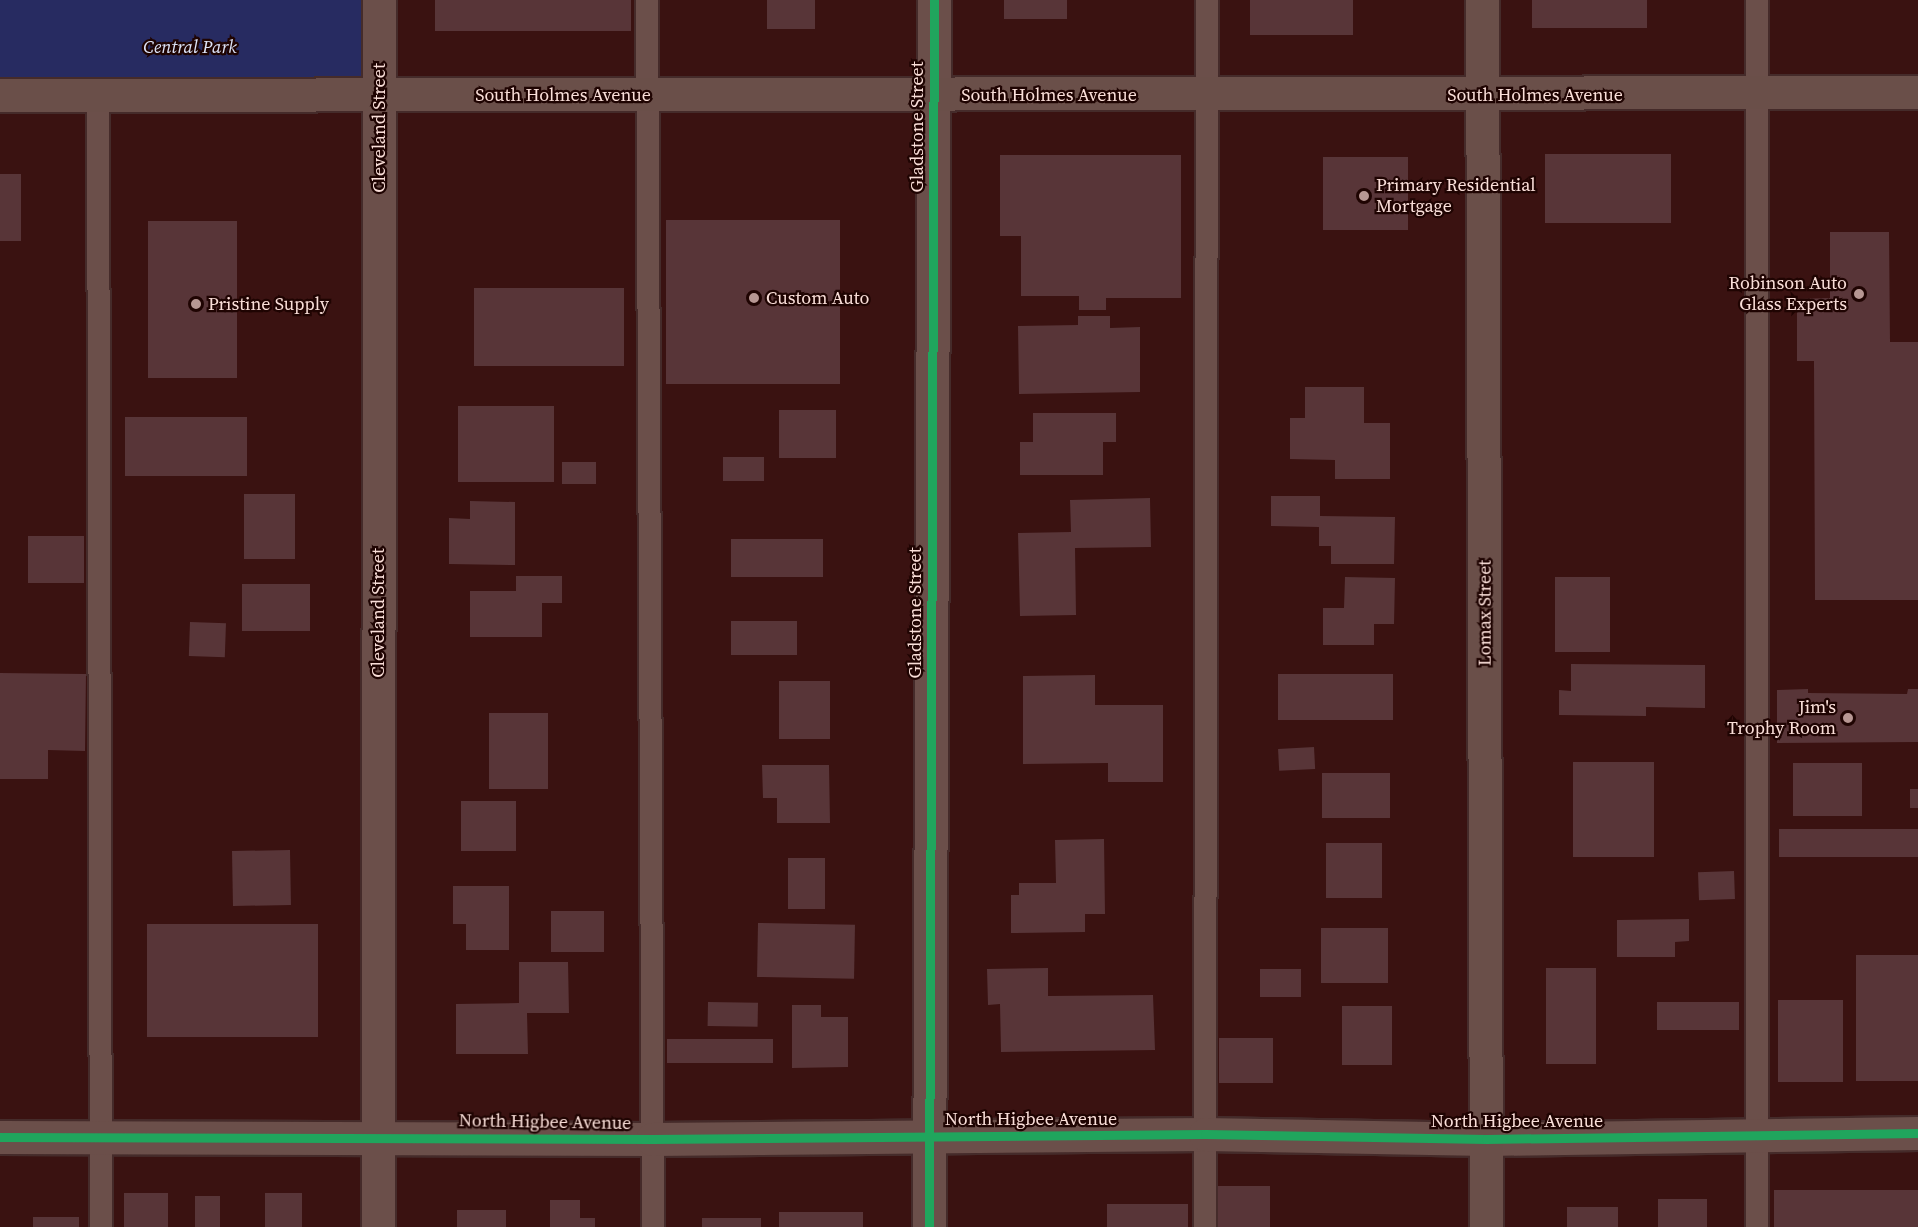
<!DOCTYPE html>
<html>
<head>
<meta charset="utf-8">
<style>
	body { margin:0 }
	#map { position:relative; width:1918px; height:1227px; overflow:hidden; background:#3a1211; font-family:"Source Serif 4",serif }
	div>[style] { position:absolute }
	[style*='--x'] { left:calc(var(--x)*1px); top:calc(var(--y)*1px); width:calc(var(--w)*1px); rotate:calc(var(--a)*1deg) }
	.green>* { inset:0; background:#272b61; transform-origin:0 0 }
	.building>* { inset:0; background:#583538; transform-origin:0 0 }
	.roads { filter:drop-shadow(2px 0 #452b2a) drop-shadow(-2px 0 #452b2a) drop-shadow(0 2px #452b2a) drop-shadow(0 -2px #452b2a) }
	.lane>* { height:22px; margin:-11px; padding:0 11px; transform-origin:11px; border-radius:11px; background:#6b4f4a }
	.street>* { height:33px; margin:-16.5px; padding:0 16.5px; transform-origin:16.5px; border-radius:16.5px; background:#6b4f4a }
	.secondary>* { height:33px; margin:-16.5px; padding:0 16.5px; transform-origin:16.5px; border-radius:16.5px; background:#6a4f49 }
	.cycleway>* { height:9px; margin:-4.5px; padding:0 4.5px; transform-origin:4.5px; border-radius:4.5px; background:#20a55d }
	.dots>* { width:16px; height:16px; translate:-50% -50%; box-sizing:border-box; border:3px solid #1f0402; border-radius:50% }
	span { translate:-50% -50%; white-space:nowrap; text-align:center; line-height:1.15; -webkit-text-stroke:4.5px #1f0402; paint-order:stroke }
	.park-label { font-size:18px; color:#dce3f8; font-style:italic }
	.street-label { font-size:18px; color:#fadfd9 }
	.poi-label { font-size:18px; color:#fadfd9 }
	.left { translate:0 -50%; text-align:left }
	.right { translate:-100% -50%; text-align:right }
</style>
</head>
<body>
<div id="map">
	<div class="green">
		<i style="left:0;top:0;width:379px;height:95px"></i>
	</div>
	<div class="building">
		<i style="left:435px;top:0;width:196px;height:31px"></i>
		<i style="left:767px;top:0;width:48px;height:29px"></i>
		<i style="left:1004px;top:0;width:63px;height:19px"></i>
		<i style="left:1250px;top:0;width:103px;height:35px"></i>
		<i style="left:1532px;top:0;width:115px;height:28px"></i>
		<i style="left:1545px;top:154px;width:126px;height:69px"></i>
		<i style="clip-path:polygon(1000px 155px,1181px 155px,1181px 298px,1106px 298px,1106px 310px,1079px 310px,1079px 296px,1021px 296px,1021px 236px,1000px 236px)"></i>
		<i style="left:1323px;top:157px;width:85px;height:73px"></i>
		<i style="left:0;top:174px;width:21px;height:67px"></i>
		<i style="left:666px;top:220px;width:174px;height:164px"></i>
		<i style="left:148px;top:221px;width:89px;height:157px"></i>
		<i style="clip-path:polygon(1830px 232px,1889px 232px,1890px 342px,1918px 342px,1918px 600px,1815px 600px,1814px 361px,1797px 361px,1797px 299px,1830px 298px)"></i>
		<i style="left:474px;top:288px;width:150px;height:78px"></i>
		<i style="clip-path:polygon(1078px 316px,1110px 316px,1110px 328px,1140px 327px,1140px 392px,1019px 394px,1018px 326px,1078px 325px)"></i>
		<i style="clip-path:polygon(1305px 387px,1364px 387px,1364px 423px,1390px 423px,1390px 479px,1335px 479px,1335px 460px,1290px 459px,1290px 418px,1305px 418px)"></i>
		<i style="left:458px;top:406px;width:96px;height:76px"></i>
		<i style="left:779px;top:410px;width:57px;height:48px"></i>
		<i style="clip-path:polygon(1033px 413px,1116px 413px,1116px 442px,1103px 442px,1103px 475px,1020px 475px,1020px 442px,1033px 442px)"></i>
		<i style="left:125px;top:417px;width:122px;height:59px"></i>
		<i style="left:723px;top:457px;width:41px;height:24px"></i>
		<i style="left:562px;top:462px;width:34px;height:22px"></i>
		<i style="left:244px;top:494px;width:51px;height:65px"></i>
		<i style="clip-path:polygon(1271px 496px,1320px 496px,1320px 516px,1395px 517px,1394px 564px,1331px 564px,1331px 546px,1319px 546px,1319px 527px,1271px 526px)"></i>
		<i style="clip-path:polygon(1150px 498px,1151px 547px,1075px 548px,1076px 615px,1020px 616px,1018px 533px,1071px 532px,1070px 500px)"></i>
		<i style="clip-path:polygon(470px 501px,515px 502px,515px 565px,449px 564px,449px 518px,470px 519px)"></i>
		<i style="left:28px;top:536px;width:56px;height:47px"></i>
		<i style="left:731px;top:539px;width:92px;height:38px"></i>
		<i style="clip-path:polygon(516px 576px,562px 576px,562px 603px,542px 603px,542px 637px,470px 637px,470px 591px,516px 591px)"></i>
		<i style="clip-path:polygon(1345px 577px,1395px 578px,1394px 624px,1374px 624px,1374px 645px,1323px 645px,1323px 608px,1344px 608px)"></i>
		<i style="left:1555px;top:577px;width:55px;height:75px"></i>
		<i style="left:242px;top:584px;width:68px;height:47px"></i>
		<i style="left:731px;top:621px;width:66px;height:34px"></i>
		<i style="left:190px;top:622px;width:36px;height:34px;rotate:2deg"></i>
		<i style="clip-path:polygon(1571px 664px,1705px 665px,1705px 708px,1646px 707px,1646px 716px,1559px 715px,1559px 690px,1571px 691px)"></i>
		<i style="clip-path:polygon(0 673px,86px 674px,85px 751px,48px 750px,48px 779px,0 779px)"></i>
		<i style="left:1278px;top:674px;width:115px;height:46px"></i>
		<i style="clip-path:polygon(1095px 675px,1095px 705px,1163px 705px,1163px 782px,1108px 782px,1108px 763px,1023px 764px,1023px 676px)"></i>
		<i style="left:779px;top:681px;width:51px;height:58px"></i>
		<i style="clip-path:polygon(1808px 689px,1808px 693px,1907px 694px,1908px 689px,1918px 689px,1918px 742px,1777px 743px,1777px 690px)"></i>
		<i style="left:489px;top:713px;width:59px;height:76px"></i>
		<i style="left:1314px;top:747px;width:22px;height:36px;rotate:87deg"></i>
		<i style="left:1573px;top:762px;width:81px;height:95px"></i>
		<i style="left:1862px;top:763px;width:53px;height:69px;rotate:90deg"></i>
		<i style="clip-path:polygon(762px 765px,829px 765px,830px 823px,777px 823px,777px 798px,763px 798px)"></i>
		<i style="left:1322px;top:773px;width:68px;height:45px"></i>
		<i style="left:1910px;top:789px;width:8px;height:19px"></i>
		<i style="left:461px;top:801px;width:55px;height:50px"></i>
		<i style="left:1779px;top:829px;width:139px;height:28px"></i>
		<i style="clip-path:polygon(1104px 839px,1105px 914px,1085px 914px,1085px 932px,1011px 933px,1011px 895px,1019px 895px,1019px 883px,1056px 883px,1055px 840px)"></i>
		<i style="left:1326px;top:843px;width:56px;height:55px"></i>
		<i style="left:290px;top:850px;width:55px;height:58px;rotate:89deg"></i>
		<i style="left:788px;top:858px;width:37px;height:51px"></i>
		<i style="left:1734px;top:871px;width:28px;height:36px;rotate:88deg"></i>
		<i style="clip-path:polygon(453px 886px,509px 886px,509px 950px,466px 950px,466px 924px,453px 924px)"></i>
		<i style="left:551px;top:911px;width:53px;height:41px"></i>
		<i style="clip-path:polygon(1689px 919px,1689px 941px,1675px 942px,1675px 957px,1617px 957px,1617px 920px)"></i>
		<i style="left:758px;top:923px;width:97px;height:54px;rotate:1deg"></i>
		<i style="left:147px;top:924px;width:171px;height:113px"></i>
		<i style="left:1321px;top:928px;width:67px;height:55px"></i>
		<i style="left:1856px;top:955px;width:62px;height:126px"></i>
		<i style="clip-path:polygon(519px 962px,568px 962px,569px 1013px,527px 1013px,528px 1054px,456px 1054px,456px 1004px,519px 1003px)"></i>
		<i style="clip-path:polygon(1048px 968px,1048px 996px,1153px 995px,1155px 1050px,1001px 1052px,1000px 1004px,988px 1005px,987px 969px)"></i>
		<i style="left:1546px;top:968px;width:50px;height:96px"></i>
		<i style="left:1301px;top:969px;width:28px;height:41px;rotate:90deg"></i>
		<i style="left:1778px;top:1000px;width:65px;height:82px"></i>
		<i style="left:708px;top:1002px;width:50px;height:24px;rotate:1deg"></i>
		<i style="left:1657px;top:1002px;width:82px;height:28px"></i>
		<i style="clip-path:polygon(792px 1005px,821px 1005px,821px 1017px,848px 1017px,848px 1067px,792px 1068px)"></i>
		<i style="left:1342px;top:1006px;width:50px;height:59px"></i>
		<i style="left:1219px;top:1038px;width:54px;height:45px"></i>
		<i style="left:667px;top:1039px;width:106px;height:24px"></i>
		<i style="left:1217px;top:1186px;width:53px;height:41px"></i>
		<i style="left:1774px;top:1190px;width:144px;height:37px"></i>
		<i style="left:124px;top:1193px;width:44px;height:34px"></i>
		<i style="left:265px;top:1193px;width:37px;height:34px"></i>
		<i style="left:220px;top:1196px;width:31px;height:25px;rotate:90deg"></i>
		<i style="left:1658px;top:1199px;width:49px;height:28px"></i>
		<i style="clip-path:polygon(550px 1200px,580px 1200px,580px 1218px,595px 1218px,595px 1227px,550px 1227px)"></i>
		<i style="left:1107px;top:1204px;width:81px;height:23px"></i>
		<i style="left:1567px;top:1207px;width:51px;height:20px"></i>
		<i style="left:457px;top:1210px;width:49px;height:17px"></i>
		<i style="left:779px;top:1212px;width:84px;height:15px"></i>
		<i style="left:33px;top:1217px;width:46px;height:10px"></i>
		<i style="left:761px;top:1218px;width:9px;height:59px;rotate:90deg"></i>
	</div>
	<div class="roads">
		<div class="lane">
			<i style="--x:647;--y:0;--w:1227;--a:89.72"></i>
			<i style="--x:98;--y:96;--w:1131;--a:89.85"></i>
			<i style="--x:1205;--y:1227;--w:1227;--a:-89.91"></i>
			<i style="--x:1757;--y:1227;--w:1227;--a:-90"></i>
		</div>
		<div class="street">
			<i style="--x:0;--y:1137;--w:652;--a:0.18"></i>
			<i style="--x:652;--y:1139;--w:553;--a:-0.52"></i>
			<i style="--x:1205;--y:1134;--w:281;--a:1"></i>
			<i style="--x:1486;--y:1139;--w:432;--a:-0.8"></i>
			<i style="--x:378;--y:1227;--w:1227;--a:-89.95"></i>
			<i style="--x:929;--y:1227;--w:1227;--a:-89.77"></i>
		</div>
		<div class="secondary">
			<i style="--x:1482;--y:0;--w:1227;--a:89.81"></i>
			<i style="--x:0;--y:95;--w:1918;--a:-0.09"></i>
		</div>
	</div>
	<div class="cycleway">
		<i style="--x:0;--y:1137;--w:652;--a:0.18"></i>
		<i style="--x:652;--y:1139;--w:553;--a:-0.52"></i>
		<i style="--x:1205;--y:1134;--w:281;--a:1"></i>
		<i style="--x:1486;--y:1139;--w:432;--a:-0.8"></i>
		<i style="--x:929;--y:1227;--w:1227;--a:-89.77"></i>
	</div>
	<div class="dots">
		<i style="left:1364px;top:196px;background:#b79793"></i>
		<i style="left:1859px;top:294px;background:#b79793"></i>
		<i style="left:754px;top:298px;background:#b79793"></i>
		<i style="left:196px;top:304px;background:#b79793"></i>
		<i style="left:1848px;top:718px;background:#b79793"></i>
	</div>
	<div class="park-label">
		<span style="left:190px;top:47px">Central Park</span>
	</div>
	<div class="street-label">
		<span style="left:563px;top:95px">South Holmes Avenue</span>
		<span style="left:1049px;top:95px">South Holmes Avenue</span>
		<span style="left:1535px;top:95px">South Holmes Avenue</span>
		<span style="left:917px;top:127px;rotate:-90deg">Gladstone Street</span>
		<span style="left:379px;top:128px;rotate:-90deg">Cleveland Street</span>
		<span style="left:378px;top:613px;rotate:-90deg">Cleveland Street</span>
		<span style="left:915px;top:613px;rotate:-90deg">Gladstone Street</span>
		<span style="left:1485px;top:613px;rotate:-90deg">Lomax Street</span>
		<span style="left:1031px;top:1119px">North Higbee Avenue</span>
		<span style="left:1517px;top:1121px">North Higbee Avenue</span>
		<span style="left:545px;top:1122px;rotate:1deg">North Higbee Avenue</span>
	</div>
	<div class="poi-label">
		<span class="left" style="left:1376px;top:196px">Primary Residential<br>Mortgage</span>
		<span class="right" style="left:1847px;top:294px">Robinson Auto<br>Glass Experts</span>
		<span class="left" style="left:766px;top:298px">Custom Auto</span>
		<span class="left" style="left:208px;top:304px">Pristine Supply</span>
		<span class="right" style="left:1836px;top:718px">Jim's<br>Trophy Room</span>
	</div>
</div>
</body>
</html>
